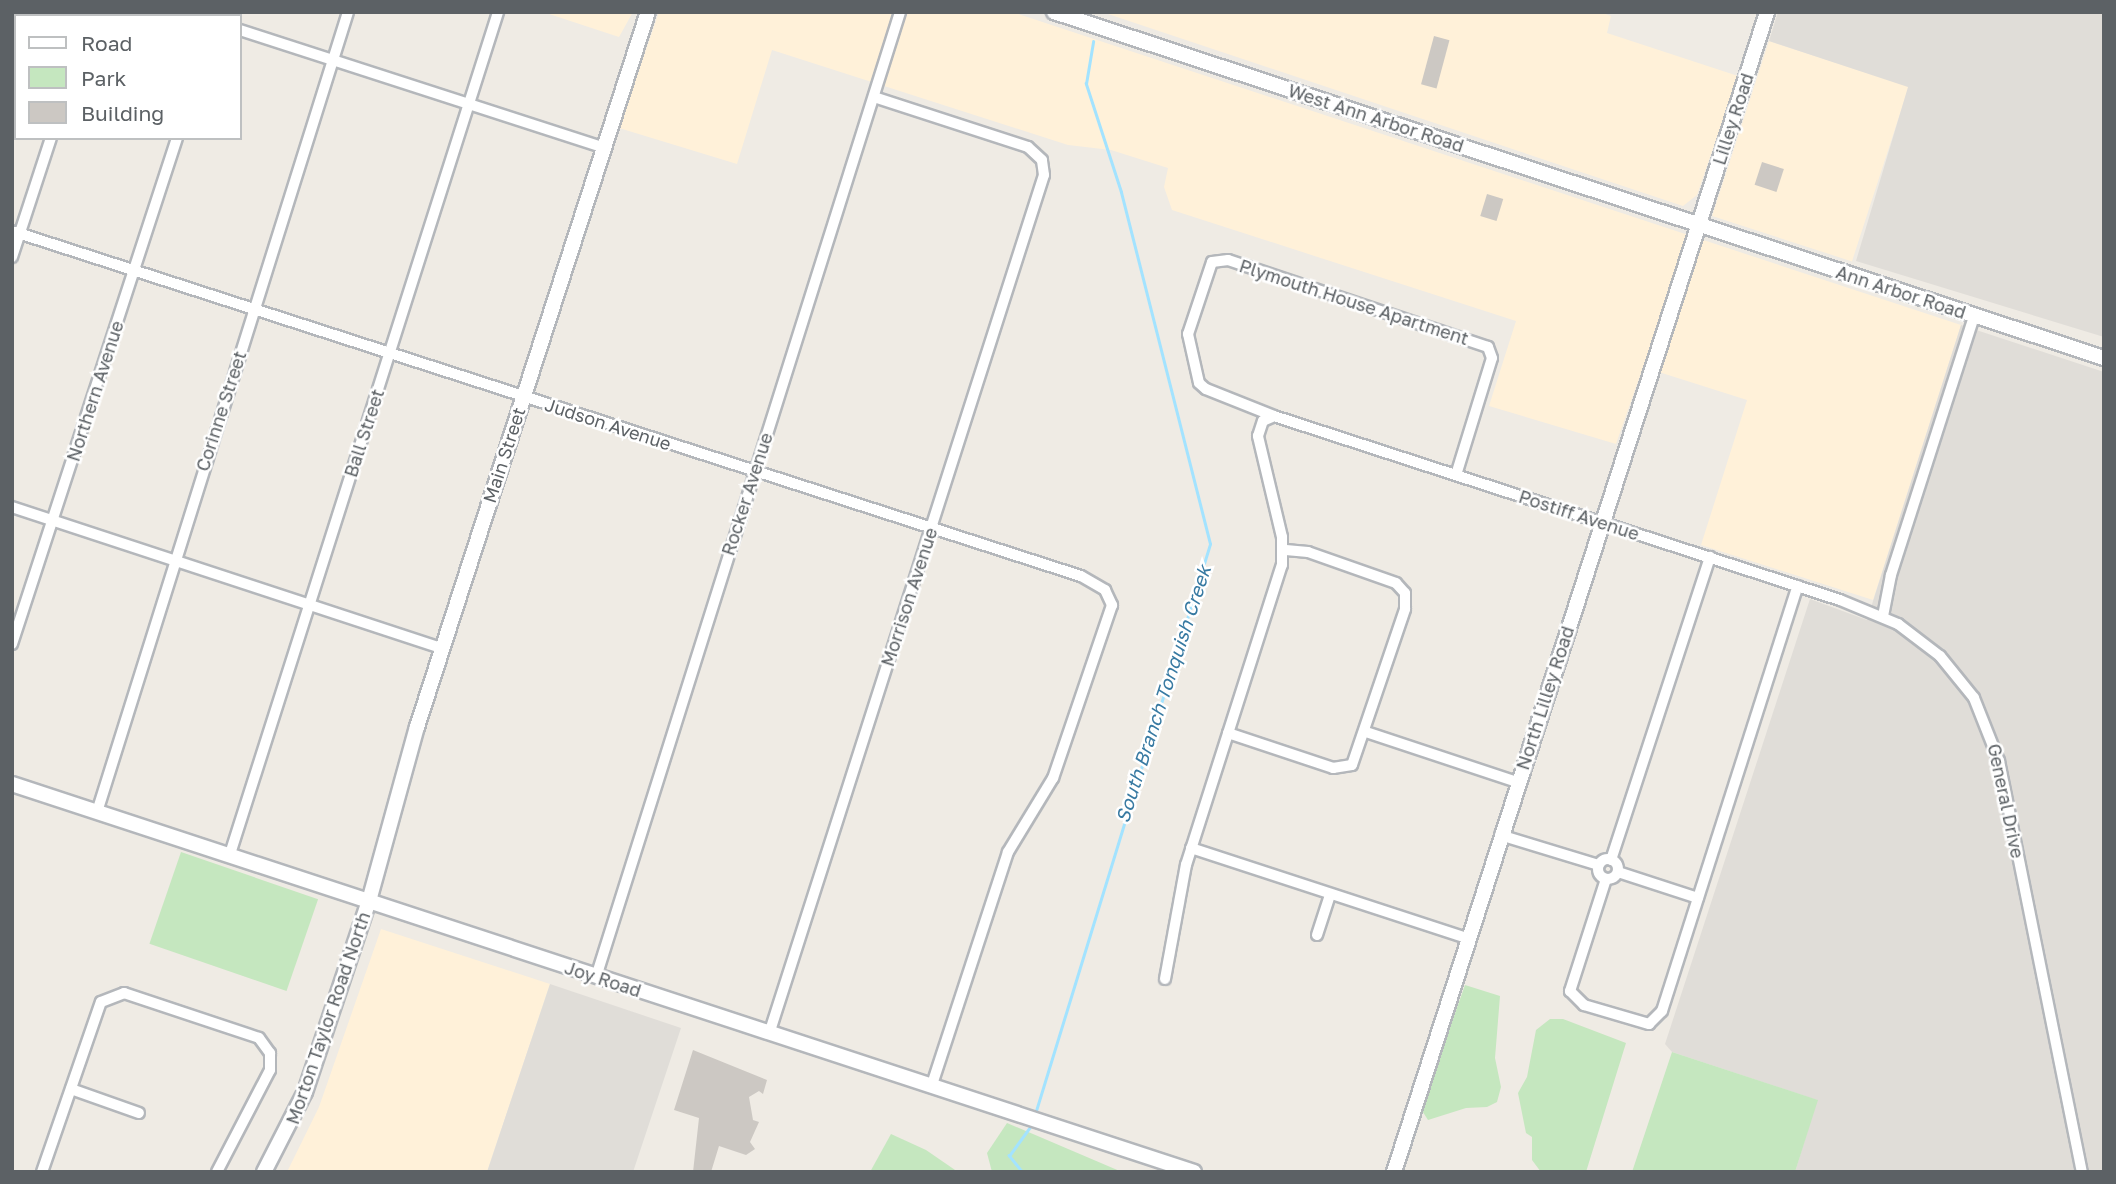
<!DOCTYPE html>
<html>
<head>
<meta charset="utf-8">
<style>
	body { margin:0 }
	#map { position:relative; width:2116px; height:1184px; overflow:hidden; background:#efebe4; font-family:"Golos Text",sans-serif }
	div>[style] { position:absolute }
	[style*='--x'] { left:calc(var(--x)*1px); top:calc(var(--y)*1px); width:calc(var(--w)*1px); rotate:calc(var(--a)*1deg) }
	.commercial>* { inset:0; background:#fff1d9; transform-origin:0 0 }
	.industrial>* { inset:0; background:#e0ddd8 }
	.green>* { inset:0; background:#c5e7bf; transform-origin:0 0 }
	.stream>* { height:2.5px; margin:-1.25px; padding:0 1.25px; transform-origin:1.25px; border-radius:1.25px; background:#a3e3ff }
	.building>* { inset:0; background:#ccc8c3; transform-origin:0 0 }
	.roads { filter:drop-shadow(2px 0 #b4b7bb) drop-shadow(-2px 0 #b4b7bb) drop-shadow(0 2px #b4b7bb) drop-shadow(0 -2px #b4b7bb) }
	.street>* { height:10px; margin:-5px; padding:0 5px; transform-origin:5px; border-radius:5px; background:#fff }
	.street>.ring { margin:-5px; padding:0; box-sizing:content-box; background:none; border:10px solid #fff; border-radius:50% }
	.secondary>* { height:14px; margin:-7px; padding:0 7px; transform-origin:7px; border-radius:7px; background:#fff }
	span { translate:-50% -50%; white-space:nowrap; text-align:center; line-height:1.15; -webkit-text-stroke:5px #fff; paint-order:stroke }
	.street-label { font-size:18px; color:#5c6165 }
	.water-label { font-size:19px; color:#387aa2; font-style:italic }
	.frame { position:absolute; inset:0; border:14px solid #5c6165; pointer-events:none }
	.legend { position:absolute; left:14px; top:14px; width:228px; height:126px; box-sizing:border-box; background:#fff; border:2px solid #bec0c1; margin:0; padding:9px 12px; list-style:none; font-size:21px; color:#5c6165 }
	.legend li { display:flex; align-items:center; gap:14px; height:35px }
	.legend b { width:35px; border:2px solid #bec0c1 }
</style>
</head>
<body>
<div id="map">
	<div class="commercial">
		<i style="clip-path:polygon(543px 12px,633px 12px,619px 37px)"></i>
		<i style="clip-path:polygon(659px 12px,1012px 12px,1961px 325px,1873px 600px,1701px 545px,1747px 400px,1643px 367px,1616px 444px,1489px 406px,1516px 321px,1172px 210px,1164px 187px,1168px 168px,1111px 150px,1068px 145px,772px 50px,737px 164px,619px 128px)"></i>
		<i style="clip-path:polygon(1102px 12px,1600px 12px,1611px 16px,1607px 33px,1738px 76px,1697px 195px,1683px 206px)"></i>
		<i style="left:1769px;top:41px;width:147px;height:184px;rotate:18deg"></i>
		<i style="clip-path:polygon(381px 929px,550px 984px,487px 1172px,287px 1172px,319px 1107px)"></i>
	</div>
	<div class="industrial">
		<i style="clip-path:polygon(1778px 12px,2104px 12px,2104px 337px,1856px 261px,1908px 87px,1769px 41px)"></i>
		<i style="clip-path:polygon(1961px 325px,2104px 372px,2104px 1172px,1795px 1172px,1817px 1100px,1672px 1052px,1665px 1044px,1810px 599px,1867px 620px)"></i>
		<i style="clip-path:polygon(550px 984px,681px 1028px,633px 1172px,487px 1172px)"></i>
	</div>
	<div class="green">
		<i style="left:181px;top:852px;width:145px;height:97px;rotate:19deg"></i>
		<i style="clip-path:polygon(1465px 985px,1500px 996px,1495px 1058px,1501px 1087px,1497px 1102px,1487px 1107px,1466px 1108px,1428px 1120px,1421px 1109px)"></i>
		<i style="clip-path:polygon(1550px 1019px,1563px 1019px,1626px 1043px,1586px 1172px,1541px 1172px,1532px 1160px,1532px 1137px,1526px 1133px,1518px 1093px,1527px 1077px,1536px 1030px)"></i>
		<i style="clip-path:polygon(1672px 1052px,1818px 1100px,1795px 1172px,1632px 1172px)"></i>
		<i style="clip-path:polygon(1007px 1123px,1122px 1172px,992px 1172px,987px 1153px)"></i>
		<i style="clip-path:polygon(891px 1134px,926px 1150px,958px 1172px,870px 1172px)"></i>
	</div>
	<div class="stream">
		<i style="--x:1035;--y:1114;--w:596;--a:-72.93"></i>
		<i style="--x:1210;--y:544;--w:363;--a:-104.2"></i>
		<i style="--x:1121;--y:192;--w:114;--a:-108"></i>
		<i style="--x:1086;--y:84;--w:43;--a:-80.5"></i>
		<i style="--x:1022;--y:1172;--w:21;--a:-129"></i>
		<i style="--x:1009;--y:1156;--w:39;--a:-54"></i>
	</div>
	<div class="building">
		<i style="left:1434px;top:36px;width:16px;height:50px;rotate:15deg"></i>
		<i style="left:1762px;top:162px;width:23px;height:24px;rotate:18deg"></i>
		<i style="left:1487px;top:194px;width:17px;height:23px;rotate:17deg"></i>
		<i style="clip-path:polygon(693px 1050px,767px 1080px,763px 1094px,759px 1091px,749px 1097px,753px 1120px,759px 1122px,750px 1142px,755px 1149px,746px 1155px,719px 1146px,711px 1172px,693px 1172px,699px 1118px,674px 1110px)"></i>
	</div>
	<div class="roads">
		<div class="street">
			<i style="--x:187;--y:12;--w:11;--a:22"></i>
			<i style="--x:91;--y:16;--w:4;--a:-76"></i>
			<i style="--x:217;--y:16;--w:4;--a:-76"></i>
			<i style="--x:240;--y:30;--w:381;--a:17.9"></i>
			<i style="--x:12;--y:231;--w:1123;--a:17.89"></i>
			<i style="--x:1081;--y:576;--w:28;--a:30"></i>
			<i style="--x:1105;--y:590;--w:17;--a:65"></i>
			<i style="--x:1112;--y:605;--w:183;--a:108.8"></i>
			<i style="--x:1053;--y:778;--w:87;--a:121.3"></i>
			<i style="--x:1008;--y:852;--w:245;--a:108.1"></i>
			<i style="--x:12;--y:257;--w:125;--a:-71.9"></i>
			<i style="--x:1456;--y:475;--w:122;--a:-72.9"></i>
			<i style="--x:1492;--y:358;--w:12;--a:-110"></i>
			<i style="--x:1488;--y:347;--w:274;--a:-161.5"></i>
			<i style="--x:1228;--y:260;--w:16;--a:173"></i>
			<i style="--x:1212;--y:262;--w:76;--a:108.4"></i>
			<i style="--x:1188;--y:334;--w:50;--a:77.3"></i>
			<i style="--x:1199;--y:383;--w:9;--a:41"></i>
			<i style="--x:1206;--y:389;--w:73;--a:21.7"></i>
			<i style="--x:1274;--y:416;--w:595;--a:18.01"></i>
			<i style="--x:1840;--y:600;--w:63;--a:22.5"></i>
			<i style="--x:1898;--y:624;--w:53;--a:37.3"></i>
			<i style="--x:1940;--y:656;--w:54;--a:51"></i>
			<i style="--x:1974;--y:698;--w:68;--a:68.4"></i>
			<i style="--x:1999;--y:761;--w:419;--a:78.6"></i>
			<i style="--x:12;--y:507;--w:453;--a:18.2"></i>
			<i style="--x:1883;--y:616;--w:42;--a:-79"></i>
			<i style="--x:1891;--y:575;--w:272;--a:-72.2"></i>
			<i style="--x:12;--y:644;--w:532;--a:-71.94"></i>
			<i style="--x:1366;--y:732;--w:159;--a:18.3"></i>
			<i style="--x:1228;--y:733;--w:111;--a:18.4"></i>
			<i style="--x:1333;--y:768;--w:19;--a:-9"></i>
			<i style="--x:1352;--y:765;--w:165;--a:-71.2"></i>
			<i style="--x:1405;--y:609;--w:16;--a:-90"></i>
			<i style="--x:1405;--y:593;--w:13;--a:-132"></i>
			<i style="--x:1396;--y:583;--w:93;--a:-160.6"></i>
			<i style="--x:1308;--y:552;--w:25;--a:-175"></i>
			<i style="--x:97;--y:812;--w:838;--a:-72.58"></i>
			<i style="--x:1500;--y:835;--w:103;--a:16.9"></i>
			<i style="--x:1191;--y:848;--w:290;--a:18.1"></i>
			<i style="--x:230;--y:854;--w:884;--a:-72.34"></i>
			<i class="ring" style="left:1598px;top:859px;width:10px;height:10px"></i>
			<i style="--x:1611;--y:860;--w:319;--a:-71.9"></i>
			<i style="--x:1618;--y:872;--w:84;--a:18"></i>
			<i style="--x:1606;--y:879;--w:118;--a:107.8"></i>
			<i style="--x:1570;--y:991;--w:20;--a:45"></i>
			<i style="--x:1584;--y:1005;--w:68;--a:16.3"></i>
			<i style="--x:1649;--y:1024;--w:18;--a:-45"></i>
			<i style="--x:1662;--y:1011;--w:446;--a:-72.3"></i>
			<i style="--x:1317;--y:935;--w:42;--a:-72"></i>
			<i style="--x:596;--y:977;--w:1012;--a:-72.51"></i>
			<i style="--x:1165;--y:979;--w:116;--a:-79.6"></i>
			<i style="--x:1186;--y:865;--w:315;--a:-72.3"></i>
			<i style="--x:1282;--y:565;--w:28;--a:-90"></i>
			<i style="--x:1282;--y:537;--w:104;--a:-103.4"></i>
			<i style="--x:1258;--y:436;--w:16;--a:-72"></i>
			<i style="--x:1263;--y:421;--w:12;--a:-24"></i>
			<i style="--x:769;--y:1034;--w:902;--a:-72.25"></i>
			<i style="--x:1044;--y:175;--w:15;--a:-98"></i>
			<i style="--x:1042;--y:160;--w:19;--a:-137"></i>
			<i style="--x:1028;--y:147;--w:162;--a:-162"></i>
			<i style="--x:71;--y:1089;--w:72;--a:19.4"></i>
			<i style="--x:42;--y:1172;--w:180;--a:-70.9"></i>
			<i style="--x:101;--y:1002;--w:25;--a:-21"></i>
			<i style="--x:124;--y:993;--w:142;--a:18.4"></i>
			<i style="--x:259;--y:1038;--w:19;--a:54"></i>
			<i style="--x:270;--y:1053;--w:17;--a:90"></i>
			<i style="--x:270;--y:1070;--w:115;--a:117.5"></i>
		</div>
		<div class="secondary">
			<i style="--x:1054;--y:12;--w:1106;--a:18.24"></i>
			<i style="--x:12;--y:784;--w:1244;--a:18.17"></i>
			<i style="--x:264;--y:1172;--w:90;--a:-62.9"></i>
			<i style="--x:305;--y:1092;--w:201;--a:-71.5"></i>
			<i style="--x:369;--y:901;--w:180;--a:-74.6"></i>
			<i style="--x:417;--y:727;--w:751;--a:-72.1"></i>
			<i style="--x:1394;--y:1172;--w:1218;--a:-72.17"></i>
		</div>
	</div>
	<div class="street-label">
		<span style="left:1376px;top:118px;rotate:18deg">West Ann Arbor Road</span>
		<span style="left:1733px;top:119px;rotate:-72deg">Lilley Road</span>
		<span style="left:1901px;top:292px;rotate:18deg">Ann Arbor Road</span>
		<span style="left:1354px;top:302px;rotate:18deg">Plymouth House Apartment</span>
		<span style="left:95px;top:391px;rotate:-72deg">Northern Avenue</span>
		<span style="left:221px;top:411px;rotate:-72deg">Corinne Street</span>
		<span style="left:608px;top:424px;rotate:18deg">Judson Avenue</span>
		<span style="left:364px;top:433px;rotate:-72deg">Ball Street</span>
		<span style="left:504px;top:455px;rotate:-72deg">Main Street</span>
		<span style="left:747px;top:494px;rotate:-72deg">Rocker Avenue</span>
		<span style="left:1579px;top:515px;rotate:18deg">Postiff Avenue</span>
		<span style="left:909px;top:597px;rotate:-72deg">Morrison Avenue</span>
		<span style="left:1545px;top:698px;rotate:-72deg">North Lilley Road</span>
		<span style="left:2006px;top:801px;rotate:78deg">General Drive</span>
		<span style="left:603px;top:979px;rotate:18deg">Joy Road</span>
		<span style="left:328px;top:1018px;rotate:-71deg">Morton Taylor Road North</span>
	</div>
	<div class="water-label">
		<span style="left:1163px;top:694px;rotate:-72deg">South Branch Tonquish Creek</span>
	</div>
	<div class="frame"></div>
	<ul class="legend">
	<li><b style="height:9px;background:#fff"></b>Road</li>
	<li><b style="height:19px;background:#c5e7bf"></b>Park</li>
	<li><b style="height:19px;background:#ccc8c3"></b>Building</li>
	</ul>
</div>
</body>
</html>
